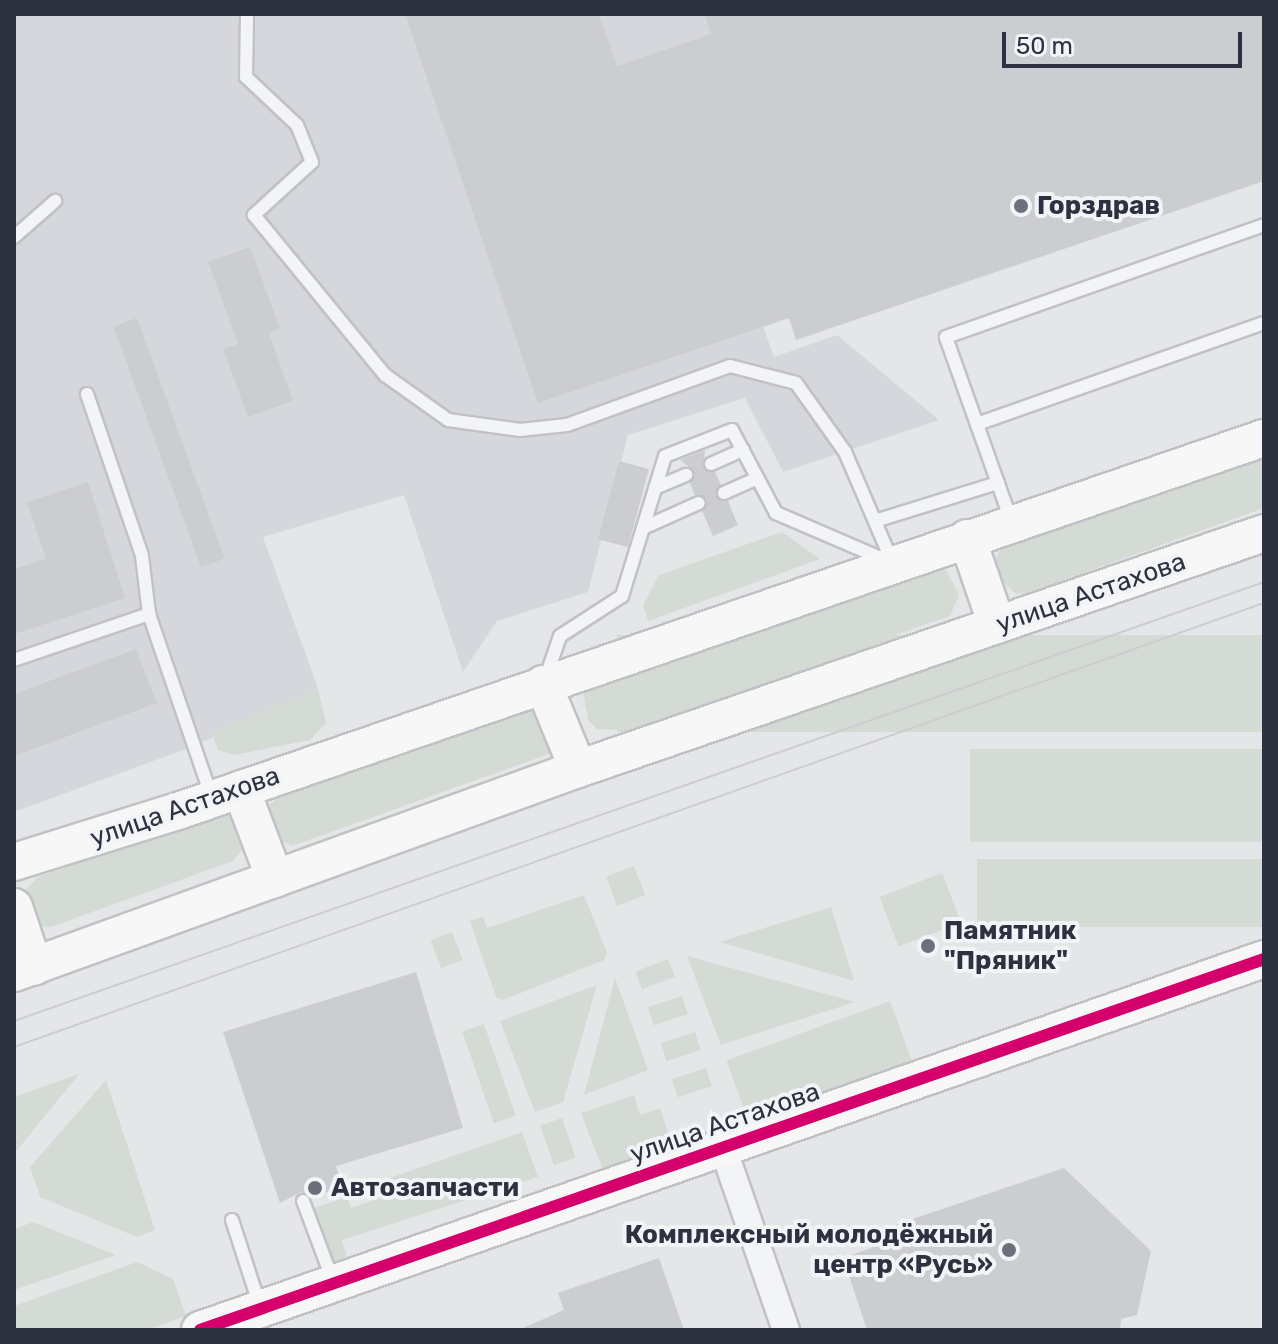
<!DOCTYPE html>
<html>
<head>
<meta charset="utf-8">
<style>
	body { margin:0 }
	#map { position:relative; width:1278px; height:1344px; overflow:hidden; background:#e4e6e8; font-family:Rubik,sans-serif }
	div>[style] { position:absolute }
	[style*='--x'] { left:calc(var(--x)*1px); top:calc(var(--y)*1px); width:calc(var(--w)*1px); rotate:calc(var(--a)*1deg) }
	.built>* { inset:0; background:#d5d7dc }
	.green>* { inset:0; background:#d4dbd5; transform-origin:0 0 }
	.building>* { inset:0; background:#cccdd0; transform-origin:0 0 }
	.roads { filter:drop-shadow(2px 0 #c1c2c5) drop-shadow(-2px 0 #c1c2c5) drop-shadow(0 2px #c1c2c5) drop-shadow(0 -2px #c1c2c5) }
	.lane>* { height:12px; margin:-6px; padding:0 6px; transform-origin:6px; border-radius:6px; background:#f3f4f5 }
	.street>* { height:26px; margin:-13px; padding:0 13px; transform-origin:13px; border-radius:13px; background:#f3f4f5 }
	.secondary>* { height:36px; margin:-18px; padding:0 18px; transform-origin:18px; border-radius:18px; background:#f7f7f7 }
	.tram>* { height:2px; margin:-1px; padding:0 1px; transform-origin:1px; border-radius:1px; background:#cccdd0 }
	.cycleway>* { height:12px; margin:-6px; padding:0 6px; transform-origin:6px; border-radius:6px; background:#d6006c }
	.dots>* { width:22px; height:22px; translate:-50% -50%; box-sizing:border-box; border:4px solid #f2f4f7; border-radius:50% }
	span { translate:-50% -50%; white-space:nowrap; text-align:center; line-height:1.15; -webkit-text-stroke:8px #f2f4f7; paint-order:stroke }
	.poi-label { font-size:26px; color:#2d3140; font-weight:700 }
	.left { translate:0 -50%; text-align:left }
	.right { translate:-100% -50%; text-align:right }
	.street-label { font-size:26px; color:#2d3140 }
	.frame { position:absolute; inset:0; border:16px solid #2d3140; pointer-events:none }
	.scale { position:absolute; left:1002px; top:32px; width:240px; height:36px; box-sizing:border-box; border:4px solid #2d3140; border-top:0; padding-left:10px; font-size:24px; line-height:28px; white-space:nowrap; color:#2d3140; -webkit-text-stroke:6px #f2f4f7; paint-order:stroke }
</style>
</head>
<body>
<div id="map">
	<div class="built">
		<i style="clip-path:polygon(14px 14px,704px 14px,768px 197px,722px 213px,774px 357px,837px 335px,939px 420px,783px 472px,745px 398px,628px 435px,588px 592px,497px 621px,463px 672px,404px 495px,263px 537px,318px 688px,194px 746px,14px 812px)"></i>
	</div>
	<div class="green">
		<i style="clip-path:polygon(1264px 454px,1264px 508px,1028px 593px,1016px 594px,997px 576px,994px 562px,1005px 542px)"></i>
		<i style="clip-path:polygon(782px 532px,820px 559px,648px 621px,643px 605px,659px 575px)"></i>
		<i style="clip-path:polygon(944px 566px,959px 595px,950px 616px,619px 730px,597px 729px,588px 720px,583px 690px)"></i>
		<i style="left:1264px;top:635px;width:97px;height:647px;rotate:90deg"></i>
		<i style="clip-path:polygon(318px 688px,326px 723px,310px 740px,234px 755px,218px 750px,212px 733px)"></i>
		<i style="clip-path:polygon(524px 707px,538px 708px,555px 746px,549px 754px,292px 846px,276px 838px,267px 815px,270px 804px,281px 796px)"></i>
		<i style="left:1264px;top:749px;width:93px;height:294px;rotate:90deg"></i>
		<i style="clip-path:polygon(224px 813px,233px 818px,245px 846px,233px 861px,51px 927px,37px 926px,25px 906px,26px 890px,38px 877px)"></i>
		<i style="left:1264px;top:859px;width:68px;height:287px;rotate:90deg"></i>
		<i style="left:634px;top:866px;width:31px;height:30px;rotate:69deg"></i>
		<i style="left:942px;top:873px;width:53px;height:67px;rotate:69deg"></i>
		<i style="clip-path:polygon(584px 895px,607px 953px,604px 960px,503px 1000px,496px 997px,470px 921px,483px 917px,487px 928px)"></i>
		<i style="clip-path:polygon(831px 907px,854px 981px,720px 942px)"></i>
		<i style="left:452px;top:932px;width:30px;height:23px;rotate:69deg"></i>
		<i style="clip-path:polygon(687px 956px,855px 1002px,721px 1045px)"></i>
		<i style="left:668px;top:959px;width:19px;height:35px;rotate:69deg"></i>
		<i style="clip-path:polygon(615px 978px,648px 1070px,584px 1095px)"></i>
		<i style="clip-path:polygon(597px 985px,563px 1102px,535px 1112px,500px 1021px)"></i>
		<i style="left:682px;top:996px;width:19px;height:36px;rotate:72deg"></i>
		<i style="left:890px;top:1001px;width:67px;height:174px;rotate:70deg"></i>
		<i style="left:484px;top:1024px;width:97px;height:23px;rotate:71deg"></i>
		<i style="left:695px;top:1032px;width:19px;height:36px;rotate:72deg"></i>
		<i style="left:706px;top:1068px;width:19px;height:36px;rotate:72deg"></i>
		<i style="clip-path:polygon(79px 1074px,14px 1154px,14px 1097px)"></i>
		<i style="clip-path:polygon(106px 1080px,155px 1230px,137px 1237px,40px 1197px,30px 1167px)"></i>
		<i style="clip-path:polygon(634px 1095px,640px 1115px,660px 1108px,674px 1150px,604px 1173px,581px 1113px)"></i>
		<i style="left:562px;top:1118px;width:42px;height:23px;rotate:71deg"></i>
		<i style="clip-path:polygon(522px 1132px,538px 1177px,342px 1240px,348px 1261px,331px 1261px,314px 1208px,347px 1197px,351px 1208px,391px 1194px,387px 1179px)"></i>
		<i style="clip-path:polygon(33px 1222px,116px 1255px,14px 1290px,14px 1229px)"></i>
		<i style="clip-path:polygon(137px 1262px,173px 1279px,186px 1316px,146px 1330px,14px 1330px,14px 1306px)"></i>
	</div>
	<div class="building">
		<i style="clip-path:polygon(405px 14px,599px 14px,617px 66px,711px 34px,704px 14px,1264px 14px,1264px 181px,796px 340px,789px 318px,538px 403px)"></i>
		<i style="clip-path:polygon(250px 247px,280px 328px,269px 333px,293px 401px,248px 417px,223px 349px,238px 344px,208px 262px)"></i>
		<i style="left:137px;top:318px;width:256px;height:25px;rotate:70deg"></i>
		<i style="clip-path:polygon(705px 450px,703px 468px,715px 472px,721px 485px,716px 496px,728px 501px,738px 525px,713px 536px,702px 511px,707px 500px,695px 495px,690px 483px,694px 471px,680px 460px)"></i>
		<i style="left:619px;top:461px;width:31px;height:81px;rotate:15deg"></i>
		<i style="clip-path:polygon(88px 482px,125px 598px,14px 634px,14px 569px,46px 559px,27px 502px)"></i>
		<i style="clip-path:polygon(136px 649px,157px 703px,14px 756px,14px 694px)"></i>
		<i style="clip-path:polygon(416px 972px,463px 1128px,336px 1166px,343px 1187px,311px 1197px,301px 1192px,280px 1203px,223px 1032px)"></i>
		<i style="clip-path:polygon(1064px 1168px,1151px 1251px,1137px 1315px,1121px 1319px,1120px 1330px,867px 1330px,843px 1258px,872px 1248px,868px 1234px)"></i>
		<i style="clip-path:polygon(659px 1258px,684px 1330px,519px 1330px,564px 1310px,558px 1293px)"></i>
	</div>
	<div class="roads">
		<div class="lane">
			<i style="--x:247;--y:14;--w:63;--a:90.9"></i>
			<i style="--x:246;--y:77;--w:70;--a:43.3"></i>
			<i style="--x:297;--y:125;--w:40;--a:68"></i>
			<i style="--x:312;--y:162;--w:79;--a:137.6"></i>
			<i style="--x:254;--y:215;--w:207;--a:50.7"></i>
			<i style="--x:385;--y:375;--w:77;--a:35.5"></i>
			<i style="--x:448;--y:420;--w:73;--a:7.9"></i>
			<i style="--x:520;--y:430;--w:47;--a:-6.1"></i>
			<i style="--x:567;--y:425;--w:173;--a:-19.9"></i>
			<i style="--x:730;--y:366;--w:68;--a:14.4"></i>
			<i style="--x:796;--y:383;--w:85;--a:54.6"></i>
			<i style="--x:845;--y:452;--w:119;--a:66.7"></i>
			<i style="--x:14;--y:237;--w:55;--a:-41.3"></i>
			<i style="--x:87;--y:394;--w:171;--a:71.2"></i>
			<i style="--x:142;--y:556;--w:58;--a:83.1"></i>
			<i style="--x:149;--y:614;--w:191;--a:71.1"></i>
			<i style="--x:977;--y:424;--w:304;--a:-19.4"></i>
			<i style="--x:711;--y:464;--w:35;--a:-24"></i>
			<i style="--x:655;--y:488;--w:34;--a:-23"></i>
			<i style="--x:724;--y:493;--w:36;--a:-24"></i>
			<i style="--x:1011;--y:520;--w:194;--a:-109.6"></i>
			<i style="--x:946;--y:337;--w:337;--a:-19.4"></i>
			<i style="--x:875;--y:521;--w:129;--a:-17.2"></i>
			<i style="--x:643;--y:528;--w:61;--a:-24.1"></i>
			<i style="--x:14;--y:660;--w:143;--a:-18.8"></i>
			<i style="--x:546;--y:677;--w:43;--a:-71.1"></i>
			<i style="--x:560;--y:636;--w:74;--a:-32.8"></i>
			<i style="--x:622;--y:596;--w:146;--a:-72.9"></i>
			<i style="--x:665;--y:456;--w:72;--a:-21.2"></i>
			<i style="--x:732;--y:430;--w:94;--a:62.1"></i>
			<i style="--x:776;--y:513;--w:116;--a:23.3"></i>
			<i style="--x:303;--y:1201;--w:85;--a:69.4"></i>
			<i style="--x:232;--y:1220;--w:90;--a:72"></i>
		</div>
		<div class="street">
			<i style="--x:723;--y:1148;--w:193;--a:70.9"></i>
		</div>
		<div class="secondary">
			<i style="--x:967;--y:538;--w:92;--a:71"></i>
			<i style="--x:543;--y:684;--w:92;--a:67.6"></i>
			<i style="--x:241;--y:789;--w:96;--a:69.3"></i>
			<i style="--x:14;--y:862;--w:172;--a:-17.3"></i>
			<i style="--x:178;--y:811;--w:1148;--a:-18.96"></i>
			<i style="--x:14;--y:907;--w:63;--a:71.6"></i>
			<i style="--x:14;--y:973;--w:600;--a:-19.89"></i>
			<i style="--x:578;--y:769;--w:725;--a:-18.98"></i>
			<i style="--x:200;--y:1330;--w:1127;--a:-19.22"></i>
		</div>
	</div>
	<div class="tram">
		<i style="--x:14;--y:1021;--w:1325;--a:-19.35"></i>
		<i style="--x:14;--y:1047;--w:1327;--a:-19.56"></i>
	</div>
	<div class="cycleway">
		<i style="--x:200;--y:1330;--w:1127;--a:-19.22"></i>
	</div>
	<div class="dots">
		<i style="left:1021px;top:206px;background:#6d707b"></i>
		<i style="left:928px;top:946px;background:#6d707b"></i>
		<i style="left:315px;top:1188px;background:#6d707b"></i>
		<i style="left:1009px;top:1250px;background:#6d707b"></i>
	</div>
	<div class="poi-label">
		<span class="left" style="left:1037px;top:206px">Горздрав</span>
		<span class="left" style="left:944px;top:946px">Памятник<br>"Пряник"</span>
		<span class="left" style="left:331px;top:1188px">Автозапчасти</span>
		<span class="right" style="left:993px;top:1250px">Комплексный молодёжный<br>центр «Русь»</span>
	</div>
	<div class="street-label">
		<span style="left:1091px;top:593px;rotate:-19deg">улица Астахова</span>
		<span style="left:185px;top:807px;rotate:-19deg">улица Астахова</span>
		<span style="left:725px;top:1123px;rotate:-19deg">улица Астахова</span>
	</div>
	<div class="frame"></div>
	<div class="scale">50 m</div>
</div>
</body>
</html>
